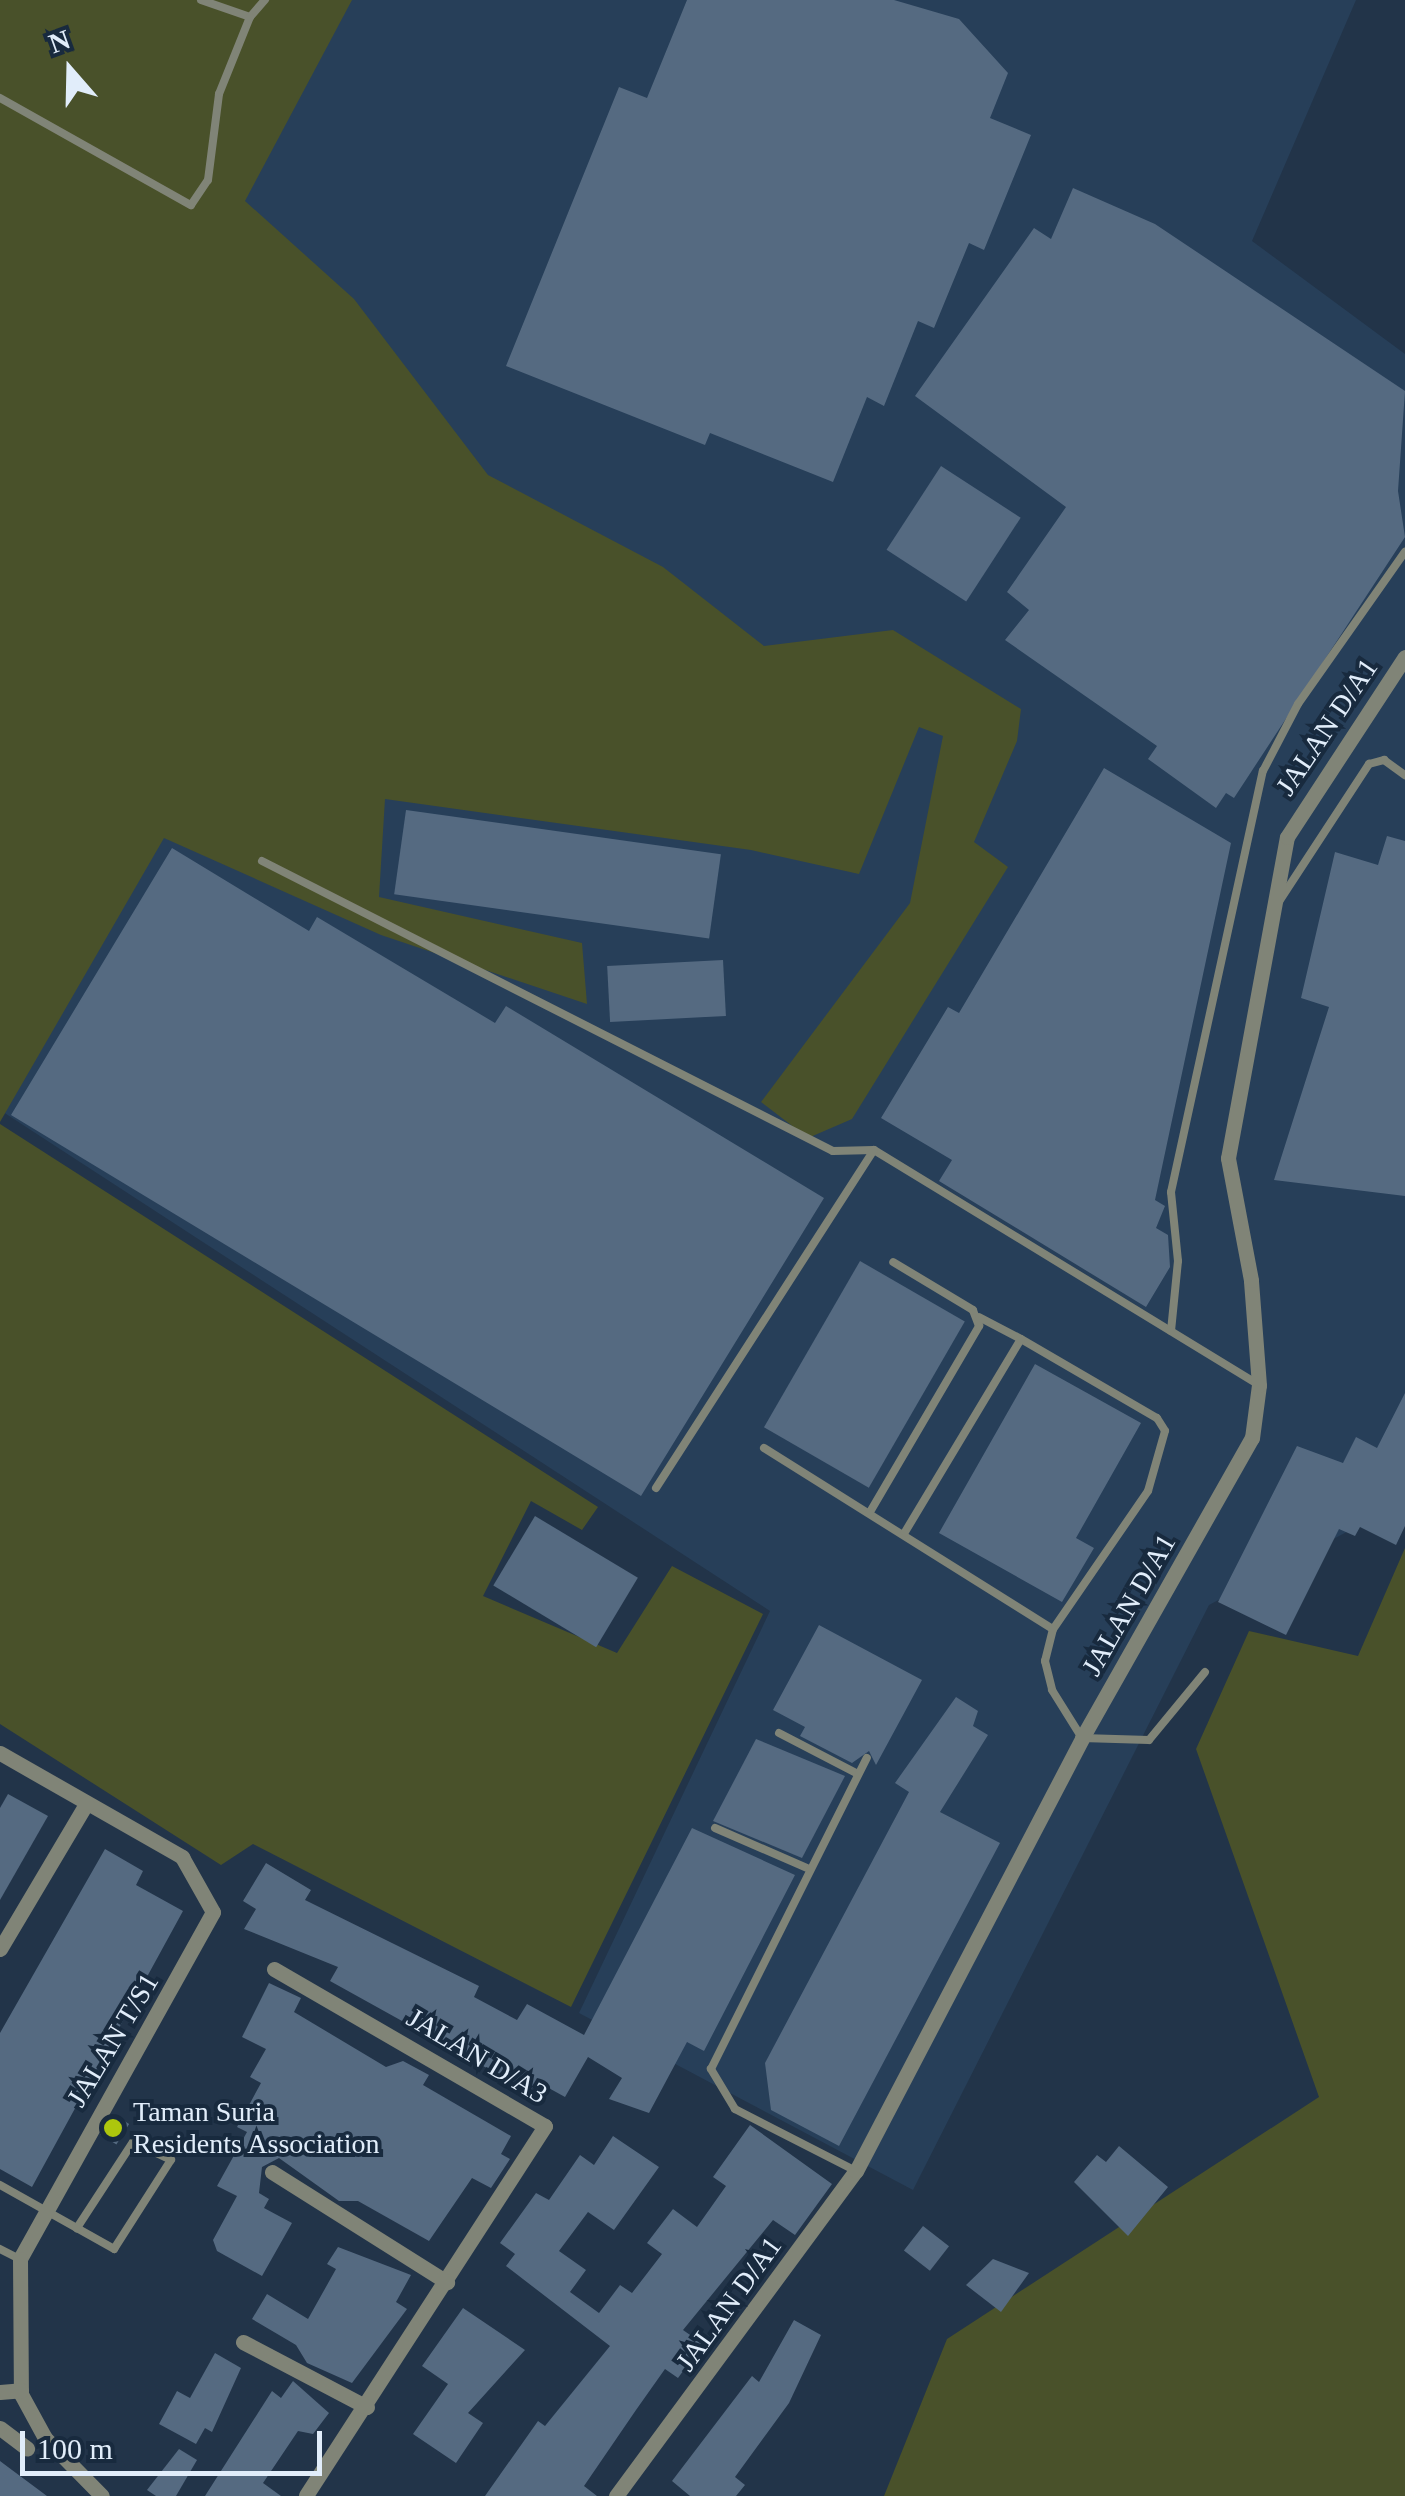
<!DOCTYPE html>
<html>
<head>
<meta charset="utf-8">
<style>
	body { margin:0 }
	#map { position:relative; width:1405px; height:2496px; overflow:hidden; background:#223449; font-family:Georgia,serif }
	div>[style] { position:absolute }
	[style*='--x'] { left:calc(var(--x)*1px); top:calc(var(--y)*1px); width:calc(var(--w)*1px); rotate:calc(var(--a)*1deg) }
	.built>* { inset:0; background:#273f59 }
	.green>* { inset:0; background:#49512a }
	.building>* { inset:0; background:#556a81; transform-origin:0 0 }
	.service>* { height:8px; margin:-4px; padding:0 4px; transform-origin:4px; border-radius:4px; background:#808477 }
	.minor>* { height:15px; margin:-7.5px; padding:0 7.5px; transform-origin:7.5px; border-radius:7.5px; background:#808477 }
	.dots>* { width:28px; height:28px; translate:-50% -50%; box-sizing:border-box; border:5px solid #182a3e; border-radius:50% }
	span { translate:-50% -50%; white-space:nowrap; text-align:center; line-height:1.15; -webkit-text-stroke:8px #182a3e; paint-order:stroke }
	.street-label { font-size:28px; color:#e1edfa }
	.poi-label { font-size:28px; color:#e1edfa }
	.left { translate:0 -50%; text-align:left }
	.north { position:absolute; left:20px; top:20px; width:100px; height:100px; -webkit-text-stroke:8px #182a3e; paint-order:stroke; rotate:340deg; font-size:28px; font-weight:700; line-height:40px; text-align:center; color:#e1edfa }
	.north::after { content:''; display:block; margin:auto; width:35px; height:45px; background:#e1edfa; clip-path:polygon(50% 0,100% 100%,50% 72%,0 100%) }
	.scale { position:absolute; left:20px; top:2431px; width:302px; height:45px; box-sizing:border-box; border:5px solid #e1edfa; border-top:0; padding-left:12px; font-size:30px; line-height:35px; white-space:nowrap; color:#e1edfa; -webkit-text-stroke:8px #182a3e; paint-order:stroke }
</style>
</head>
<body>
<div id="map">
	<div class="built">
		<i style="clip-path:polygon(0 0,1356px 0,1252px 241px,1405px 354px,1405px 1501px,1209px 1605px,913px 2190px,579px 2013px,770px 1611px,0 1110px,0 991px,375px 329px,0 105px)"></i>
	</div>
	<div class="green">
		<i style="clip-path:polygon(0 0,352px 0,245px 201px,354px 299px,488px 475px,663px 567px,764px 646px,893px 630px,1021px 709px,1017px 741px,974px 842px,1008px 867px,852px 1119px,808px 1138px,761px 1102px,910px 903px,943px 736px,919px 727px,859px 874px,751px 850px,385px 799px,379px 897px,582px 943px,587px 1004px,381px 935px,164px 838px,0 1122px)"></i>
		<i style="clip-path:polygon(0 1124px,598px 1507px,582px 1530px,531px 1501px,483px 1596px,617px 1653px,672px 1566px,763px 1614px,571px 2007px,253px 1844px,221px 1865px,0 1724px)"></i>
		<i style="clip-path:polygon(1405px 1548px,1405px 2496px,884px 2496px,947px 2339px,1319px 2097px,1196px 1749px,1249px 1631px,1358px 1656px)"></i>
	</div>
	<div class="building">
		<i style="clip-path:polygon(687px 0,894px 0,959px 19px,1008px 73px,990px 118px,1031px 135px,984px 250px,969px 243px,934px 328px,918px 321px,884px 406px,867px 397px,833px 482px,710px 433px,705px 445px,506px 366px,619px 87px,647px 98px)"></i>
		<i style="clip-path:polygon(1073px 188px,1155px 224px,1405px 391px,1398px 491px,1405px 537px,1234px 798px,1226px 793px,1216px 808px,1148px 759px,1157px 746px,1005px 640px,1029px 610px,1007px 592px,1066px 507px,915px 396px,1034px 228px,1051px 239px)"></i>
		<i style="left:941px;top:466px;width:95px;height:100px;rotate:33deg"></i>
		<i style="clip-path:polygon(1104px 768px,1231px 843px,1155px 1200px,1165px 1206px,1156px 1228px,1168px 1235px,1170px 1267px,1146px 1307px,939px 1181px,952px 1160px,881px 1118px,948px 1007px,959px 1013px)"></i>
		<i style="left:406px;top:810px;width:318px;height:85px;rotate:8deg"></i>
		<i style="clip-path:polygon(1387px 836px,1405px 841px,1405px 1196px,1274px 1180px,1329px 1007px,1301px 998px,1335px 852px,1378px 865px)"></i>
		<i style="clip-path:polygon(172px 848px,309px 931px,317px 917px,495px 1023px,506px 1006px,824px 1198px,641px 1496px,11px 1115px)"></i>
		<i style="left:723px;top:960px;width:56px;height:116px;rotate:87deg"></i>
		<i style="left:860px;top:1261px;width:121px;height:192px;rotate:30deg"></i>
		<i style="clip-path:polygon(1035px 1364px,1141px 1423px,1076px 1538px,1094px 1548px,1062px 1602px,939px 1533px)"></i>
		<i style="clip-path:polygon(1405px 1393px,1405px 1526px,1396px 1545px,1360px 1527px,1355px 1536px,1339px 1529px,1286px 1635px,1218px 1602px,1297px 1446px,1343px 1463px,1356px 1437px,1377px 1448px)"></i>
		<i style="left:535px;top:1516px;width:120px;height:81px;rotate:31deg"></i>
		<i style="clip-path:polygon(819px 1625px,922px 1680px,876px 1765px,869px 1751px,852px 1763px,800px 1736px,805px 1727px,773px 1710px)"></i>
		<i style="clip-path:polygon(956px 1697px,978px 1711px,973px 1726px,988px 1735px,940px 1812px,1000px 1843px,839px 2146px,771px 2110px,765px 2063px,909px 1792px,895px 1783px)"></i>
		<i style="clip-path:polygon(756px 1739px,845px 1776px,802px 1858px,713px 1821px)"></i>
		<i style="clip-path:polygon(8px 1794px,48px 1816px,0 1900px,0 1808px)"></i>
		<i style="clip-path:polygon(692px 1828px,795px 1875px,704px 2051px,687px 2042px,649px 2113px,609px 2099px,622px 2078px,588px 2057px,565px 2097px,536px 2081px,530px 2092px,330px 1981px,338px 1967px,244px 1929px,256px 1909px,243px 1901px,266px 1863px,311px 1890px,305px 1900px,479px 1986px,474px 1997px,517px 2020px,527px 2004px,584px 2035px)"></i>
		<i style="clip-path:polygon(105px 1849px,143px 1871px,136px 1885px,183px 1911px,32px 2187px,0 2169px,0 2033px)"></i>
		<i style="clip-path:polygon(269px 1983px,301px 1998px,294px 2012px,386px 2067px,403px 2061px,429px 2075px,423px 2085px,511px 2136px,501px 2154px,510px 2159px,491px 2188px,472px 2178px,429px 2241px,358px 2201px,339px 2201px,279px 2158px,262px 2167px,259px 2193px,269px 2199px,264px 2208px,292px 2223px,262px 2276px,217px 2251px,213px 2240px,237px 2196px,217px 2186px,247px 2132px,237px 2127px,261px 2083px,250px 2077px,266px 2049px,242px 2037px)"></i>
		<i style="left:113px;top:2114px;width:19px;height:24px;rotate:32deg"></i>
		<i style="clip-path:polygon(750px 2125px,832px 2184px,795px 2235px,773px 2220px,683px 2330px,703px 2344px,678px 2378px,665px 2369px,636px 2410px,584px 2486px,597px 2496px,485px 2496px,538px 2421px,545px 2426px,610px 2346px,506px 2266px,515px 2254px,500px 2243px,536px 2193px,549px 2200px,580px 2155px,594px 2165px,613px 2136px,659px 2167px,614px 2230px,588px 2212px,559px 2251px,586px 2270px,570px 2292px,599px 2313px,620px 2285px,632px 2293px,662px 2254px,647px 2243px,673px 2209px,697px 2227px,726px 2186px,713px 2177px)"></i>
		<i style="clip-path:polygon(1119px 2146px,1168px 2187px,1128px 2236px,1074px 2182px,1097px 2155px,1106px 2162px)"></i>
		<i style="left:923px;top:2226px;width:33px;height:31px;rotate:38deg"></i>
		<i style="clip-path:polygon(338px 2247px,411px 2275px,396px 2302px,407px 2309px,352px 2383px,307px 2363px,296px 2345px,252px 2319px,267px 2294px,308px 2319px,336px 2269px,327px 2264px)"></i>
		<i style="clip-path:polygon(993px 2259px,1029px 2273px,1001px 2312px,966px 2285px)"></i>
		<i style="clip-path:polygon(463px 2308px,525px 2350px,468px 2413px,483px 2423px,456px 2463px,413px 2434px,448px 2384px,422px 2366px)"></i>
		<i style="clip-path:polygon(794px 2320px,821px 2335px,789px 2403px,735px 2477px,745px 2485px,736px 2496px,690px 2496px,672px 2481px,752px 2376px,759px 2382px)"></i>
		<i style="clip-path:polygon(215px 2353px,241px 2368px,212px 2432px,205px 2428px,196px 2444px,159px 2424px,177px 2391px,190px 2398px)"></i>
		<i style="clip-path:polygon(293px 2381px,329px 2413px,313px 2434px,298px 2431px,263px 2483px,281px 2496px,205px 2496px,272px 2391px,281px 2398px)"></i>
		<i style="clip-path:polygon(179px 2449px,197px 2460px,176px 2496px,156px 2496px,147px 2490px)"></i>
		<i style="clip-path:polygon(0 2461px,12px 2470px,47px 2496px,0 2496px)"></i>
	</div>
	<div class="service">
		<i style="--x:201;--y:0;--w:52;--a:19.1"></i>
		<i style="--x:250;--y:17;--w:23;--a:-49"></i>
		<i style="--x:0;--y:98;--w:219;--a:29.3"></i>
		<i style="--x:191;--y:205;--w:30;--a:-56"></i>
		<i style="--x:208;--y:180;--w:87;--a:-82.7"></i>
		<i style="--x:219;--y:94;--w:83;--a:-68.1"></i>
		<i style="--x:262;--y:861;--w:640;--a:26.93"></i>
		<i style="--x:833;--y:1151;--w:41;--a:-1.4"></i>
		<i style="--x:874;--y:1150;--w:449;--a:31.4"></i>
		<i style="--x:1280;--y:900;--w:163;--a:-56.8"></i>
		<i style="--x:1369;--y:764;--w:16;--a:-15"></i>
		<i style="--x:1384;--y:760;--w:26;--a:36"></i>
		<i style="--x:1171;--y:1331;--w:70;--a:-84.3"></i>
		<i style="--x:1178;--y:1261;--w:69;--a:-95.8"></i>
		<i style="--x:1171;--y:1192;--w:431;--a:-77.7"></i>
		<i style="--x:1263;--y:771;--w:76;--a:-62.4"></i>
		<i style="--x:1298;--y:704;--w:186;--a:-54.9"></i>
		<i style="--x:1021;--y:1339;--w:157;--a:30.2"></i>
		<i style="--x:1157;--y:1418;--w:15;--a:58"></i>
		<i style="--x:1165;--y:1431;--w:62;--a:105.8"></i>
		<i style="--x:1148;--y:1491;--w:168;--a:124.5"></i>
		<i style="--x:764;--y:1448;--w:341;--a:32.1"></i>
		<i style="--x:1053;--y:1629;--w:33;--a:104"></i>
		<i style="--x:1045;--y:1661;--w:30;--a:76"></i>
		<i style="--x:1052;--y:1690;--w:57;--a:58"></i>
		<i style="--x:1082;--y:1738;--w:67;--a:1.7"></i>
		<i style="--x:1149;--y:1740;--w:88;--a:-50.5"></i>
		<i style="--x:656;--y:1488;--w:402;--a:-57.2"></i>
		<i style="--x:870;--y:1512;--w:216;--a:-59.6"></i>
		<i style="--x:979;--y:1326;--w:17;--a:-111"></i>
		<i style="--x:973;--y:1310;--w:93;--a:-149"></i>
		<i style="--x:905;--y:1532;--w:225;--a:-59"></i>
		<i style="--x:1021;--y:1339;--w:47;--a:-152.4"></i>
		<i style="--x:779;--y:1733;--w:89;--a:27.4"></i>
		<i style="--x:715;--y:1828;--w:100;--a:23.5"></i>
		<i style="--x:856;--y:2171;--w:136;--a:-152.9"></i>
		<i style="--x:735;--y:2109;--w:47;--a:-121"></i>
		<i style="--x:711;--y:2069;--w:348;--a:-63.4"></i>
		<i style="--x:0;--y:2185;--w:131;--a:29.3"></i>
		<i style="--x:114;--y:2249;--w:106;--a:-57.4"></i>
		<i style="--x:171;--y:2160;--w:42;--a:-154.7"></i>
		<i style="--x:133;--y:2142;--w:103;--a:123.1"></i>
		<i style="--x:0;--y:2249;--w:22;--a:27"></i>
	</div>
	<div class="minor">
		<i style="--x:0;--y:1753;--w:210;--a:29.7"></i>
		<i style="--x:182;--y:1857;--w:63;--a:60.6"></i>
		<i style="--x:213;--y:1912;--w:397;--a:119.1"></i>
		<i style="--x:20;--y:2259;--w:135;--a:89.6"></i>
		<i style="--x:21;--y:2394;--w:50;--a:61.4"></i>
		<i style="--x:45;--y:2438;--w:81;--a:45.5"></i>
		<i style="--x:0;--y:1949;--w:169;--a:-59.3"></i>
		<i style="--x:274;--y:1969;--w:313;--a:30.1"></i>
		<i style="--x:545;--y:2126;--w:440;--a:122.9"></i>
		<i style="--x:272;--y:2172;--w:207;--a:32.2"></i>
		<i style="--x:243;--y:2342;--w:140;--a:27.7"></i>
		<i style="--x:0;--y:2392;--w:21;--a:-5"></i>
		<i style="--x:0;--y:2428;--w:34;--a:37"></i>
		<i style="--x:616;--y:2496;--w:404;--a:-53.6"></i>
		<i style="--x:856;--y:2171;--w:488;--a:-62.4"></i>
		<i style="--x:1082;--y:1738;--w:345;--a:-60.5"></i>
		<i style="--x:1252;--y:1438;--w:53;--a:-82.5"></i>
		<i style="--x:1259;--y:1385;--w:105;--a:-94.4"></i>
		<i style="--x:1251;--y:1280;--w:124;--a:-100.7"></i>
		<i style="--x:1228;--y:1158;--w:326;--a:-79.6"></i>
		<i style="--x:1287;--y:837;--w:215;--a:-56.8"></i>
	</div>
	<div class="dots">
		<i style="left:113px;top:2128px;background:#adc60d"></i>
	</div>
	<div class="street-label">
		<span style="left:1327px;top:727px;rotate:-56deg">JALAN D/A1</span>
		<span style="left:1129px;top:1605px;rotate:-60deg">JALAN D/A1</span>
		<span style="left:113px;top:2040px;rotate:-59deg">JALAN T/S1</span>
		<span style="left:477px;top:2056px;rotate:31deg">JALAN D/A3</span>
		<span style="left:729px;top:2304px;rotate:-54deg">JALAN D/A1</span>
	</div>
	<div class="poi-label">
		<span class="left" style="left:133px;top:2128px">Taman Suria<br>Residents Association</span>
	</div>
	<div class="north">N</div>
	<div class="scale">100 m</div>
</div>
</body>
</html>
